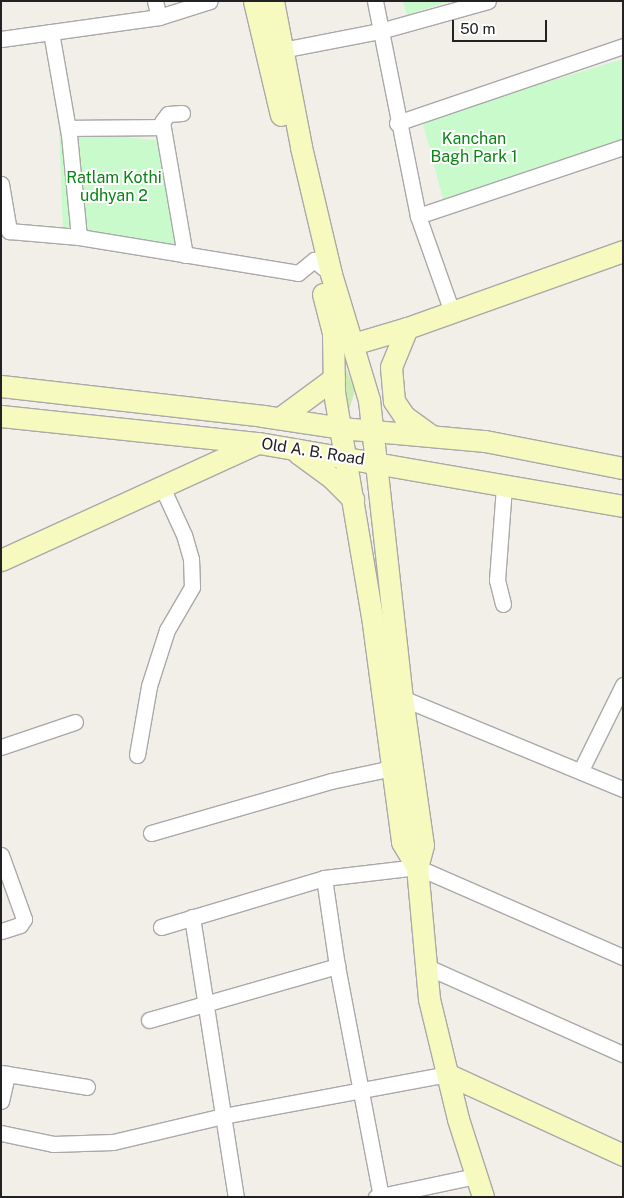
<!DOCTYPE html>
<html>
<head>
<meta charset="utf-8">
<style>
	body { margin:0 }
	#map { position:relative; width:624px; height:1198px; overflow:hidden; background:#f2efe9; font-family:"Public Sans",sans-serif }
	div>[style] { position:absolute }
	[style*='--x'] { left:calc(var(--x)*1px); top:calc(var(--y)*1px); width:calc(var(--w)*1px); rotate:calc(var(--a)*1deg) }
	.grass>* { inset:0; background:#cdebb0 }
	.park>* { inset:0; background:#c8facc }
	.roads { filter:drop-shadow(1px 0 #a9a9a9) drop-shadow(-1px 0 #a9a9a9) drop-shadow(0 1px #a9a9a9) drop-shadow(0 -1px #a9a9a9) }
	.street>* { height:15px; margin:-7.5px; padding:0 7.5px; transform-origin:7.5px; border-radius:7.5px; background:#fff }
	.secondary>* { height:21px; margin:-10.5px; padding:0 10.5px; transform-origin:10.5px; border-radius:10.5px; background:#f7fabf }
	span { translate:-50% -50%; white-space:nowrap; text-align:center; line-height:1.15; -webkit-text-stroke:4px #fff; paint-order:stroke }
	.park-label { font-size:16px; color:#0c8416 }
	.street-label { font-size:16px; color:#222 }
	.frame { position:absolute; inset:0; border:2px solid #222; pointer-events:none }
	.scale { position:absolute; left:452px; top:20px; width:95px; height:22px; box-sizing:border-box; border:2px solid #222; border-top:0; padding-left:6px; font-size:15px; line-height:18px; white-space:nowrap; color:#222; -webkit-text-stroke:4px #fff; paint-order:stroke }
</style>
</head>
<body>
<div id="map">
	<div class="grass">
		<i style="clip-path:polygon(342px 360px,355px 390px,347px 417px,341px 394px)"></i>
	</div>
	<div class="park">
		<i style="clip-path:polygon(403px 1px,450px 1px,407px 15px)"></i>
		<i style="clip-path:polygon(623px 59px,623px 142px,444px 203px,422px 120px)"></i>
		<i style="clip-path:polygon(59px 130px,165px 141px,180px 247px,63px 233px)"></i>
	</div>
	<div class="roads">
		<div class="street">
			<i style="--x:155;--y:1;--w:16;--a:76"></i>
			<i style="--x:375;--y:1;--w:219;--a:78.7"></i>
			<i style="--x:418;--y:216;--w:102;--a:70.5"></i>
			<i style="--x:51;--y:32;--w:105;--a:80.1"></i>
			<i style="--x:69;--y:135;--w:102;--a:84.4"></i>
			<i style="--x:1;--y:39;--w:160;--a:-7.9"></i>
			<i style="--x:159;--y:17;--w:53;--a:-17.4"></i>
			<i style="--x:282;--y:50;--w:100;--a:-11"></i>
			<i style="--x:380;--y:31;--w:112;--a:-15.5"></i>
			<i style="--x:182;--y:113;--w:14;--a:176"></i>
			<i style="--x:168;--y:114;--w:10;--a:127"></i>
			<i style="--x:162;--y:122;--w:135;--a:80.2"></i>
			<i style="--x:397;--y:123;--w:239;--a:-18.8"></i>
			<i style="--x:68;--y:128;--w:94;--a:-0.6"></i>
			<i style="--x:1;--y:184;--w:48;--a:80.3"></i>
			<i style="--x:9;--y:231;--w:70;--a:4.9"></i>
			<i style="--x:79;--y:237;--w:222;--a:9.3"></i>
			<i style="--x:298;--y:273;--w:21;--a:-39"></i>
			<i style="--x:314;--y:260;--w:22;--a:39"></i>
			<i style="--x:418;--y:216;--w:216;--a:-18.6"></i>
			<i style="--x:503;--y:604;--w:25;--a:-104"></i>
			<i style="--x:497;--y:580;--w:94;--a:-85.7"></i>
			<i style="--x:402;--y:698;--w:239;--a:22.4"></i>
			<i style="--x:1;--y:747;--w:78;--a:-18.7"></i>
			<i style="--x:137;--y:755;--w:70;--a:-80.1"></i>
			<i style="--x:149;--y:686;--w:59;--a:-72.2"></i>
			<i style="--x:167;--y:630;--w:50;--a:-59.8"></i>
			<i style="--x:192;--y:587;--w:28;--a:-92"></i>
			<i style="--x:191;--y:559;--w:25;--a:-106"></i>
			<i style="--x:184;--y:535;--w:53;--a:-114.6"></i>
			<i style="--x:581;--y:770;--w:95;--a:-63.7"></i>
			<i style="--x:151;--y:833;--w:187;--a:-16.1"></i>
			<i style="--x:331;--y:781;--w:62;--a:-12"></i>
			<i style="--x:1;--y:855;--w:68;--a:70.2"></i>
			<i style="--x:24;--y:919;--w:7;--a:124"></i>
			<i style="--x:20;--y:925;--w:20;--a:162"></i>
			<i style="--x:324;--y:878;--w:89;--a:81.6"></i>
			<i style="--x:337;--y:966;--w:235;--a:79.2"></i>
			<i style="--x:192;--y:917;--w:283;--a:81.1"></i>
			<i style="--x:161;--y:927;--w:170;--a:-16.7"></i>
			<i style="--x:324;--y:878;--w:94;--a:-6.7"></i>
			<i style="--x:417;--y:867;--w:225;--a:23.6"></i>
			<i style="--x:425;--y:966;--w:217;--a:24"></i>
			<i style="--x:149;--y:1020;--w:196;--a:-16"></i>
			<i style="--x:1;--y:1073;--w:87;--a:9.2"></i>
			<i style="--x:1;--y:1101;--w:28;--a:-77"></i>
			<i style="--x:1;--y:1133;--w:53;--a:11.9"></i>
			<i style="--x:53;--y:1144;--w:60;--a:-1.9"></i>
			<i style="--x:113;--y:1142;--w:113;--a:-13.3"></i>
			<i style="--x:223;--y:1116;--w:228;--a:-10.6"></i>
			<i style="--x:376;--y:1197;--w:102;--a:-11.9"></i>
		</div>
		<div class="secondary">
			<i style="--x:254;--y:1;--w:117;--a:76.7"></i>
			<i style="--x:273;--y:1;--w:149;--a:79.1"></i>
			<i style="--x:301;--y:147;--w:130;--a:76.7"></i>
			<i style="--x:331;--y:274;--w:132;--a:73.2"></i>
			<i style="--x:369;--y:400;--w:300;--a:83.7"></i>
			<i style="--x:402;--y:698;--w:148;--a:81.9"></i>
			<i style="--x:423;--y:845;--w:23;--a:105"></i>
			<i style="--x:417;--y:867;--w:133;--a:84.8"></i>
			<i style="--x:429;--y:999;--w:123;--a:76.4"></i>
			<i style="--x:458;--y:1119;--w:82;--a:72.2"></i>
			<i style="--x:323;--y:294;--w:40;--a:75.6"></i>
			<i style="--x:333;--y:333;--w:59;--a:89"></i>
			<i style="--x:334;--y:392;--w:227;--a:80.4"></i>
			<i style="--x:372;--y:616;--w:228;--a:82.4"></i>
			<i style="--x:402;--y:842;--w:29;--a:59"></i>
			<i style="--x:407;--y:328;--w:42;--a:112.3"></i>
			<i style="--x:391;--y:367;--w:34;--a:85"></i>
			<i style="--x:394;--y:401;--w:18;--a:56"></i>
			<i style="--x:404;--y:416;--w:32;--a:36"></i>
			<i style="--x:340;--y:337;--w:15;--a:28"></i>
			<i style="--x:353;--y:344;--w:56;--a:-16.5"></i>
			<i style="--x:407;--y:328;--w:229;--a:-19.6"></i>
			<i style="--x:1;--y:386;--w:264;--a:6.5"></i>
			<i style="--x:263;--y:416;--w:79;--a:8.7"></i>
			<i style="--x:341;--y:428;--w:145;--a:5.2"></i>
			<i style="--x:485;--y:441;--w:141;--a:11.1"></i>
			<i style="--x:1;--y:416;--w:259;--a:6"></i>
			<i style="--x:259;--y:443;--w:369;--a:9.8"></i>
			<i style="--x:280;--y:418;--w:67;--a:-36.5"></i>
			<i style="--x:298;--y:453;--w:42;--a:36.3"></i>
			<i style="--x:332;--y:478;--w:30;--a:45"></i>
			<i style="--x:1;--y:560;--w:280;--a:-24.5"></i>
			<i style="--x:447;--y:1074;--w:194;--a:24.7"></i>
		</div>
	</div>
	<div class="park-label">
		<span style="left:474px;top:148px">Kanchan<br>Bagh Park 1</span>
		<span style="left:114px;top:187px">Ratlam Kothi<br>udhyan 2</span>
	</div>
	<div class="street-label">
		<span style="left:313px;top:452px;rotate:9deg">Old A. B. Road</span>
	</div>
	<div class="frame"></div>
	<div class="scale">50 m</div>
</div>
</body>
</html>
